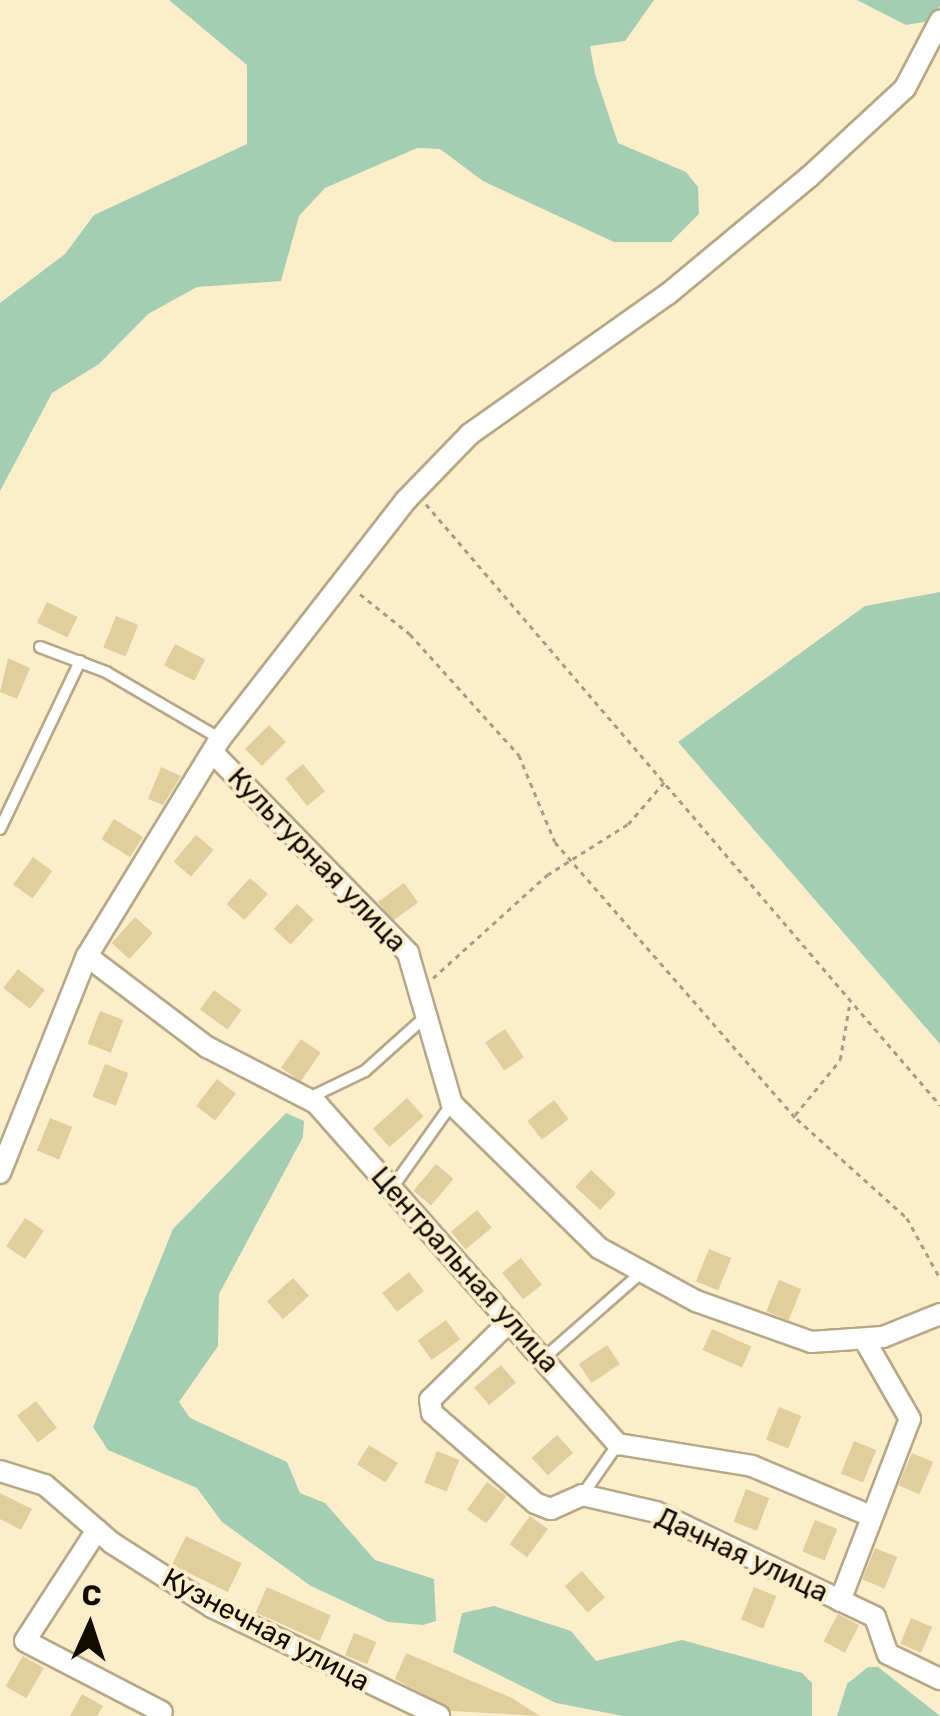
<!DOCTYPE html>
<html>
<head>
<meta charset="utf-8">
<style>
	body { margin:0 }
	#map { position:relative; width:940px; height:1716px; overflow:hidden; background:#fceecb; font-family:Rubik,sans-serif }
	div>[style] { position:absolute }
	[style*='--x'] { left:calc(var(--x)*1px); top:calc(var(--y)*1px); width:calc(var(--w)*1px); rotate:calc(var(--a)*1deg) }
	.green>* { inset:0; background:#a3ceb2 }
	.building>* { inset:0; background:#e1ce9d; transform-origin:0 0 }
	.path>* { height:2.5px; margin-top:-1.25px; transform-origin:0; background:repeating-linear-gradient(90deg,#a89d84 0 5px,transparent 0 10px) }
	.roads { filter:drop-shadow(2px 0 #b5a887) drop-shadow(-2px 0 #b5a887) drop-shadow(0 2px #b5a887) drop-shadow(0 -2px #b5a887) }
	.service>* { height:10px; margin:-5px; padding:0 5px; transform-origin:5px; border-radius:5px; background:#fff }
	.minor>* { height:20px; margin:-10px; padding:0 10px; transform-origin:10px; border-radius:10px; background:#fff }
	span { translate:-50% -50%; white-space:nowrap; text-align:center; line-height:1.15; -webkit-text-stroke:8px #fceecb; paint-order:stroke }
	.street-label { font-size:28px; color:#110c03 }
	.north { position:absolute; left:40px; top:1576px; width:100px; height:100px; -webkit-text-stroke:8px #fceecb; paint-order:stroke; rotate:3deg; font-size:28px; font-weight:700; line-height:40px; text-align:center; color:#110c03 }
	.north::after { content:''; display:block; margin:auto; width:35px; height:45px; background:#110c03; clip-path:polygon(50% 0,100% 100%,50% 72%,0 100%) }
</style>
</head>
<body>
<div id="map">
	<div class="green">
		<i style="clip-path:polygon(169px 0,654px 0,625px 41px,590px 46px,595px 74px,618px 143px,686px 172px,698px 187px,699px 214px,671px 242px,614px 242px,483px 181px,440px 149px,417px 148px,325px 188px,299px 216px,281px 281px,197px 287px,148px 314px,99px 364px,52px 393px,0 491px,0 303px,65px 254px,94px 215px,247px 144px,247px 65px)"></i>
		<i style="clip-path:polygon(857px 0,940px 0,940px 6px,930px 21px,906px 25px)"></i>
		<i style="clip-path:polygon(940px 592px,940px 1044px,678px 742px,865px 606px)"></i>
		<i style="clip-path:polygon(286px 1113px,304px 1121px,303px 1137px,219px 1294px,218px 1346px,179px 1402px,190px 1418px,287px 1462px,300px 1493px,325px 1503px,375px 1560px,434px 1579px,436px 1621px,423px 1625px,388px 1622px,311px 1586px,222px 1522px,197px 1488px,108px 1450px,93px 1427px,173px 1229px)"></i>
		<i style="clip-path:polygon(494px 1606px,571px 1631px,596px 1661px,682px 1640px,802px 1673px,812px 1683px,812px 1716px,623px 1716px,556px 1703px,453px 1652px,462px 1613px)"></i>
		<i style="clip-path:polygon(868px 1667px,878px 1667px,940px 1716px,837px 1716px,847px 1684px)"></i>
	</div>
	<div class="building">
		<i style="left:47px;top:602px;width:34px;height:23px;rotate:26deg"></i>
		<i style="left:116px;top:616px;width:24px;height:34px;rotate:22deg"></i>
		<i style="left:175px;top:644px;width:34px;height:24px;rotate:27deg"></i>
		<i style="clip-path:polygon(8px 658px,30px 668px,17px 699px,0 692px)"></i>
		<i style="left:269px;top:725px;width:24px;height:34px;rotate:45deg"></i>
		<i style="left:303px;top:764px;width:35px;height:23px;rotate:51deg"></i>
		<i style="clip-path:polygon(161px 767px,181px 776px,163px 805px,148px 799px)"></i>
		<i style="left:114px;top:819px;width:34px;height:24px;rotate:32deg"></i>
		<i style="left:196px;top:835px;width:23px;height:35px;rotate:40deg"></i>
		<i style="left:33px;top:857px;width:24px;height:34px;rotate:36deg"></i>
		<i style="left:250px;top:878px;width:24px;height:35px;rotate:42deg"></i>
		<i style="left:404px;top:883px;width:24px;height:32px;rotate:54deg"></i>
		<i style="left:297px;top:904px;width:23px;height:34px;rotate:43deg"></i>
		<i style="left:135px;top:917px;width:24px;height:35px;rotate:42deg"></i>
		<i style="left:18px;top:969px;width:34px;height:24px;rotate:38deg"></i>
		<i style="left:214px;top:990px;width:34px;height:24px;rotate:36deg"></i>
		<i style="left:100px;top:1011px;width:25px;height:35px;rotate:21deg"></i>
		<i style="left:505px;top:1029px;width:34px;height:24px;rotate:56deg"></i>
		<i style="left:301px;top:1039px;width:24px;height:35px;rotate:35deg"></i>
		<i style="left:105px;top:1064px;width:25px;height:35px;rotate:21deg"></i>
		<i style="left:217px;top:1079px;width:24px;height:34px;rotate:38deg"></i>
		<i style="left:407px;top:1098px;width:25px;height:46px;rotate:48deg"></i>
		<i style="left:554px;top:1100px;width:24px;height:34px;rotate:52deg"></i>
		<i style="left:50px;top:1118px;width:24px;height:35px;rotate:22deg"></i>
		<i style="left:436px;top:1164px;width:23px;height:35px;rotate:40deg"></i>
		<i style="left:591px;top:1170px;width:34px;height:23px;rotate:43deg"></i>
		<i style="left:477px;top:1210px;width:23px;height:34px;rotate:50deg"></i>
		<i style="left:25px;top:1218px;width:23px;height:34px;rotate:34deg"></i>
		<i style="left:709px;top:1249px;width:24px;height:35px;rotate:22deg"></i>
		<i style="left:521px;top:1258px;width:34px;height:24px;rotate:52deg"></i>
		<i style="left:409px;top:1272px;width:24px;height:34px;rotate:52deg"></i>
		<i style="left:293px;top:1278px;width:24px;height:35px;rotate:48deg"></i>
		<i style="left:779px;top:1280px;width:24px;height:34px;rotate:22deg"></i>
		<i style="left:446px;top:1320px;width:24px;height:35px;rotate:54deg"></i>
		<i style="left:712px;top:1329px;width:43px;height:23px;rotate:24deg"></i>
		<i style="left:607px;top:1345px;width:23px;height:34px;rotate:56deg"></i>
		<i style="left:501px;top:1365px;width:23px;height:35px;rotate:50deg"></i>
		<i style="left:36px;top:1401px;width:34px;height:24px;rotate:52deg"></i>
		<i style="left:779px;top:1407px;width:24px;height:35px;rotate:22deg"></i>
		<i style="left:557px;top:1435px;width:24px;height:34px;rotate:48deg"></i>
		<i style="left:854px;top:1441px;width:24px;height:35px;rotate:22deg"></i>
		<i style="left:369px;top:1445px;width:34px;height:23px;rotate:32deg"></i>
		<i style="left:437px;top:1451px;width:24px;height:34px;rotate:22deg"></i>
		<i style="left:912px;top:1453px;width:23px;height:35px;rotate:23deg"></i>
		<i style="left:487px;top:1482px;width:24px;height:34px;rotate:36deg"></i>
		<i style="left:746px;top:1489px;width:25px;height:35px;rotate:21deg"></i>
		<i style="clip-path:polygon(0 1493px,32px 1509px,21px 1530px,0 1519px)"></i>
		<i style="left:530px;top:1516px;width:22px;height:35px;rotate:36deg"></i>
		<i style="left:815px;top:1520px;width:24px;height:34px;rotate:22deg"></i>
		<i style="left:186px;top:1536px;width:62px;height:32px;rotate:26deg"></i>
		<i style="left:875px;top:1548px;width:24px;height:34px;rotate:22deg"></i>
		<i style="left:582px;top:1571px;width:35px;height:23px;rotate:49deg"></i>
		<i style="left:267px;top:1587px;width:70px;height:28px;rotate:24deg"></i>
		<i style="left:754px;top:1587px;width:24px;height:35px;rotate:22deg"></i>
		<i style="left:838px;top:1614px;width:24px;height:31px;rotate:28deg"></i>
		<i style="left:911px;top:1618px;width:23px;height:28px;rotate:23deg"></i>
		<i style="left:354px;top:1633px;width:24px;height:24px;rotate:22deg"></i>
		<i style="clip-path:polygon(406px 1653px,512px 1698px,540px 1716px,452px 1711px,395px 1679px)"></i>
		<i style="left:23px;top:1656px;width:24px;height:35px;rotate:30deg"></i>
		<i style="clip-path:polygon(82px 1694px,103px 1706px,97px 1716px,70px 1716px)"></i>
	</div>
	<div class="path">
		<i style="--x:426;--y:504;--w:791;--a:49.46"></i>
		<i style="--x:360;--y:594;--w:64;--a:38.7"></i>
		<i style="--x:410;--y:634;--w:163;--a:48"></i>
		<i style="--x:519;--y:755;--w:94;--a:67.5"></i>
		<i style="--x:555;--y:842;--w:368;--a:48.9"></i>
		<i style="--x:797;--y:1119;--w:148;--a:42"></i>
		<i style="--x:907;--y:1218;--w:68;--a:61.2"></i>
		<i style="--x:433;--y:978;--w:154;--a:-42.1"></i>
		<i style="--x:547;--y:875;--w:96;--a:-32.2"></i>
		<i style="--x:628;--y:824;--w:58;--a:-49.2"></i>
		<i style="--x:795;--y:1115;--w:71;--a:-50.7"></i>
		<i style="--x:840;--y:1060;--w:54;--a:-80.4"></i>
	</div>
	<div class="roads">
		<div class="service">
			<i style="--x:40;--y:647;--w:71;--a:20.7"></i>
			<i style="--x:106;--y:672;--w:131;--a:30.3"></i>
			<i style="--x:0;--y:829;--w:186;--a:-64.5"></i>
			<i style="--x:311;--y:1097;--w:60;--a:-25.7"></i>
			<i style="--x:365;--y:1071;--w:79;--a:-41.9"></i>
			<i style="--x:392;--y:1188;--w:102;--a:-54.6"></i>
			<i style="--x:544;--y:1358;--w:130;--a:-41.3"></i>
			<i style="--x:583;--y:1494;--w:61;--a:-55"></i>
		</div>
		<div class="minor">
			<i style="--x:217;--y:757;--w:274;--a:45.7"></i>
			<i style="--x:408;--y:953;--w:157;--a:73.8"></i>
			<i style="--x:452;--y:1104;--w:206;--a:44.4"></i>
			<i style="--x:599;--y:1248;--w:111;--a:28.7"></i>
			<i style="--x:696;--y:1301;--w:122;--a:19.6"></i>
			<i style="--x:811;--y:1342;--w:72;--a:-4"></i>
			<i style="--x:883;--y:1337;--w:61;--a:-22"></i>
			<i style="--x:87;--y:956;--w:151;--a:37.2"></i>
			<i style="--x:207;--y:1047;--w:123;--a:27.2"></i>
			<i style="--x:316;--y:1103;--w:456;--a:48.5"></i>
			<i style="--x:618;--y:1444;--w:136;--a:9.3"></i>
			<i style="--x:752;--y:1466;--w:129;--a:22.8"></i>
			<i style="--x:0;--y:1173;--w:234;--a:-68.2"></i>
			<i style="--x:87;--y:956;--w:255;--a:-58.5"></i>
			<i style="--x:220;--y:739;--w:303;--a:-52.1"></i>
			<i style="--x:406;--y:500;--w:92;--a:-45.9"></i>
			<i style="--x:470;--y:434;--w:242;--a:-35.3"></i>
			<i style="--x:668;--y:294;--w:183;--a:-39.7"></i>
			<i style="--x:809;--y:177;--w:131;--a:-42.8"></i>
			<i style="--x:905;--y:88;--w:76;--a:-62.4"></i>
			<i style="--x:510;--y:1321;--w:112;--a:135.4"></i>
			<i style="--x:430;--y:1400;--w:13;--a:81"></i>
			<i style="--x:432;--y:1413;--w:137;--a:41.1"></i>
			<i style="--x:535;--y:1503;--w:17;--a:21"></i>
			<i style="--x:551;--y:1509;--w:34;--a:-24"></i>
			<i style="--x:582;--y:1495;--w:76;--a:12.9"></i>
			<i style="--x:656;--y:1512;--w:243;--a:25.6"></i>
			<i style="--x:875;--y:1617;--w:39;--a:71"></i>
			<i style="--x:888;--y:1654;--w:58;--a:25.7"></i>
			<i style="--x:0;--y:1471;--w:47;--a:17.3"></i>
			<i style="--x:45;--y:1485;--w:89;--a:40.9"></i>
			<i style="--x:112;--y:1543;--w:119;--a:32.6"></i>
			<i style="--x:212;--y:1607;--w:252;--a:25.6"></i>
			<i style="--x:97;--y:1530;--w:132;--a:123"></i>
			<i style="--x:25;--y:1641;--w:154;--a:27.4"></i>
			<i style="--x:840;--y:1601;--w:195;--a:-69"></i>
			<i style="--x:910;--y:1419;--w:92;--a:-119.9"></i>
		</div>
	</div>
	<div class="street-label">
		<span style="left:317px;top:860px;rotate:46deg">Культурная улица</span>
		<span style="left:465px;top:1270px;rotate:48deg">Центральная улица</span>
		<span style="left:742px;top:1555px;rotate:25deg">Дачная улица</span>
		<span style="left:266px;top:1630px;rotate:28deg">Кузнечная улица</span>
	</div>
	<div class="north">С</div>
</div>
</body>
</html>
